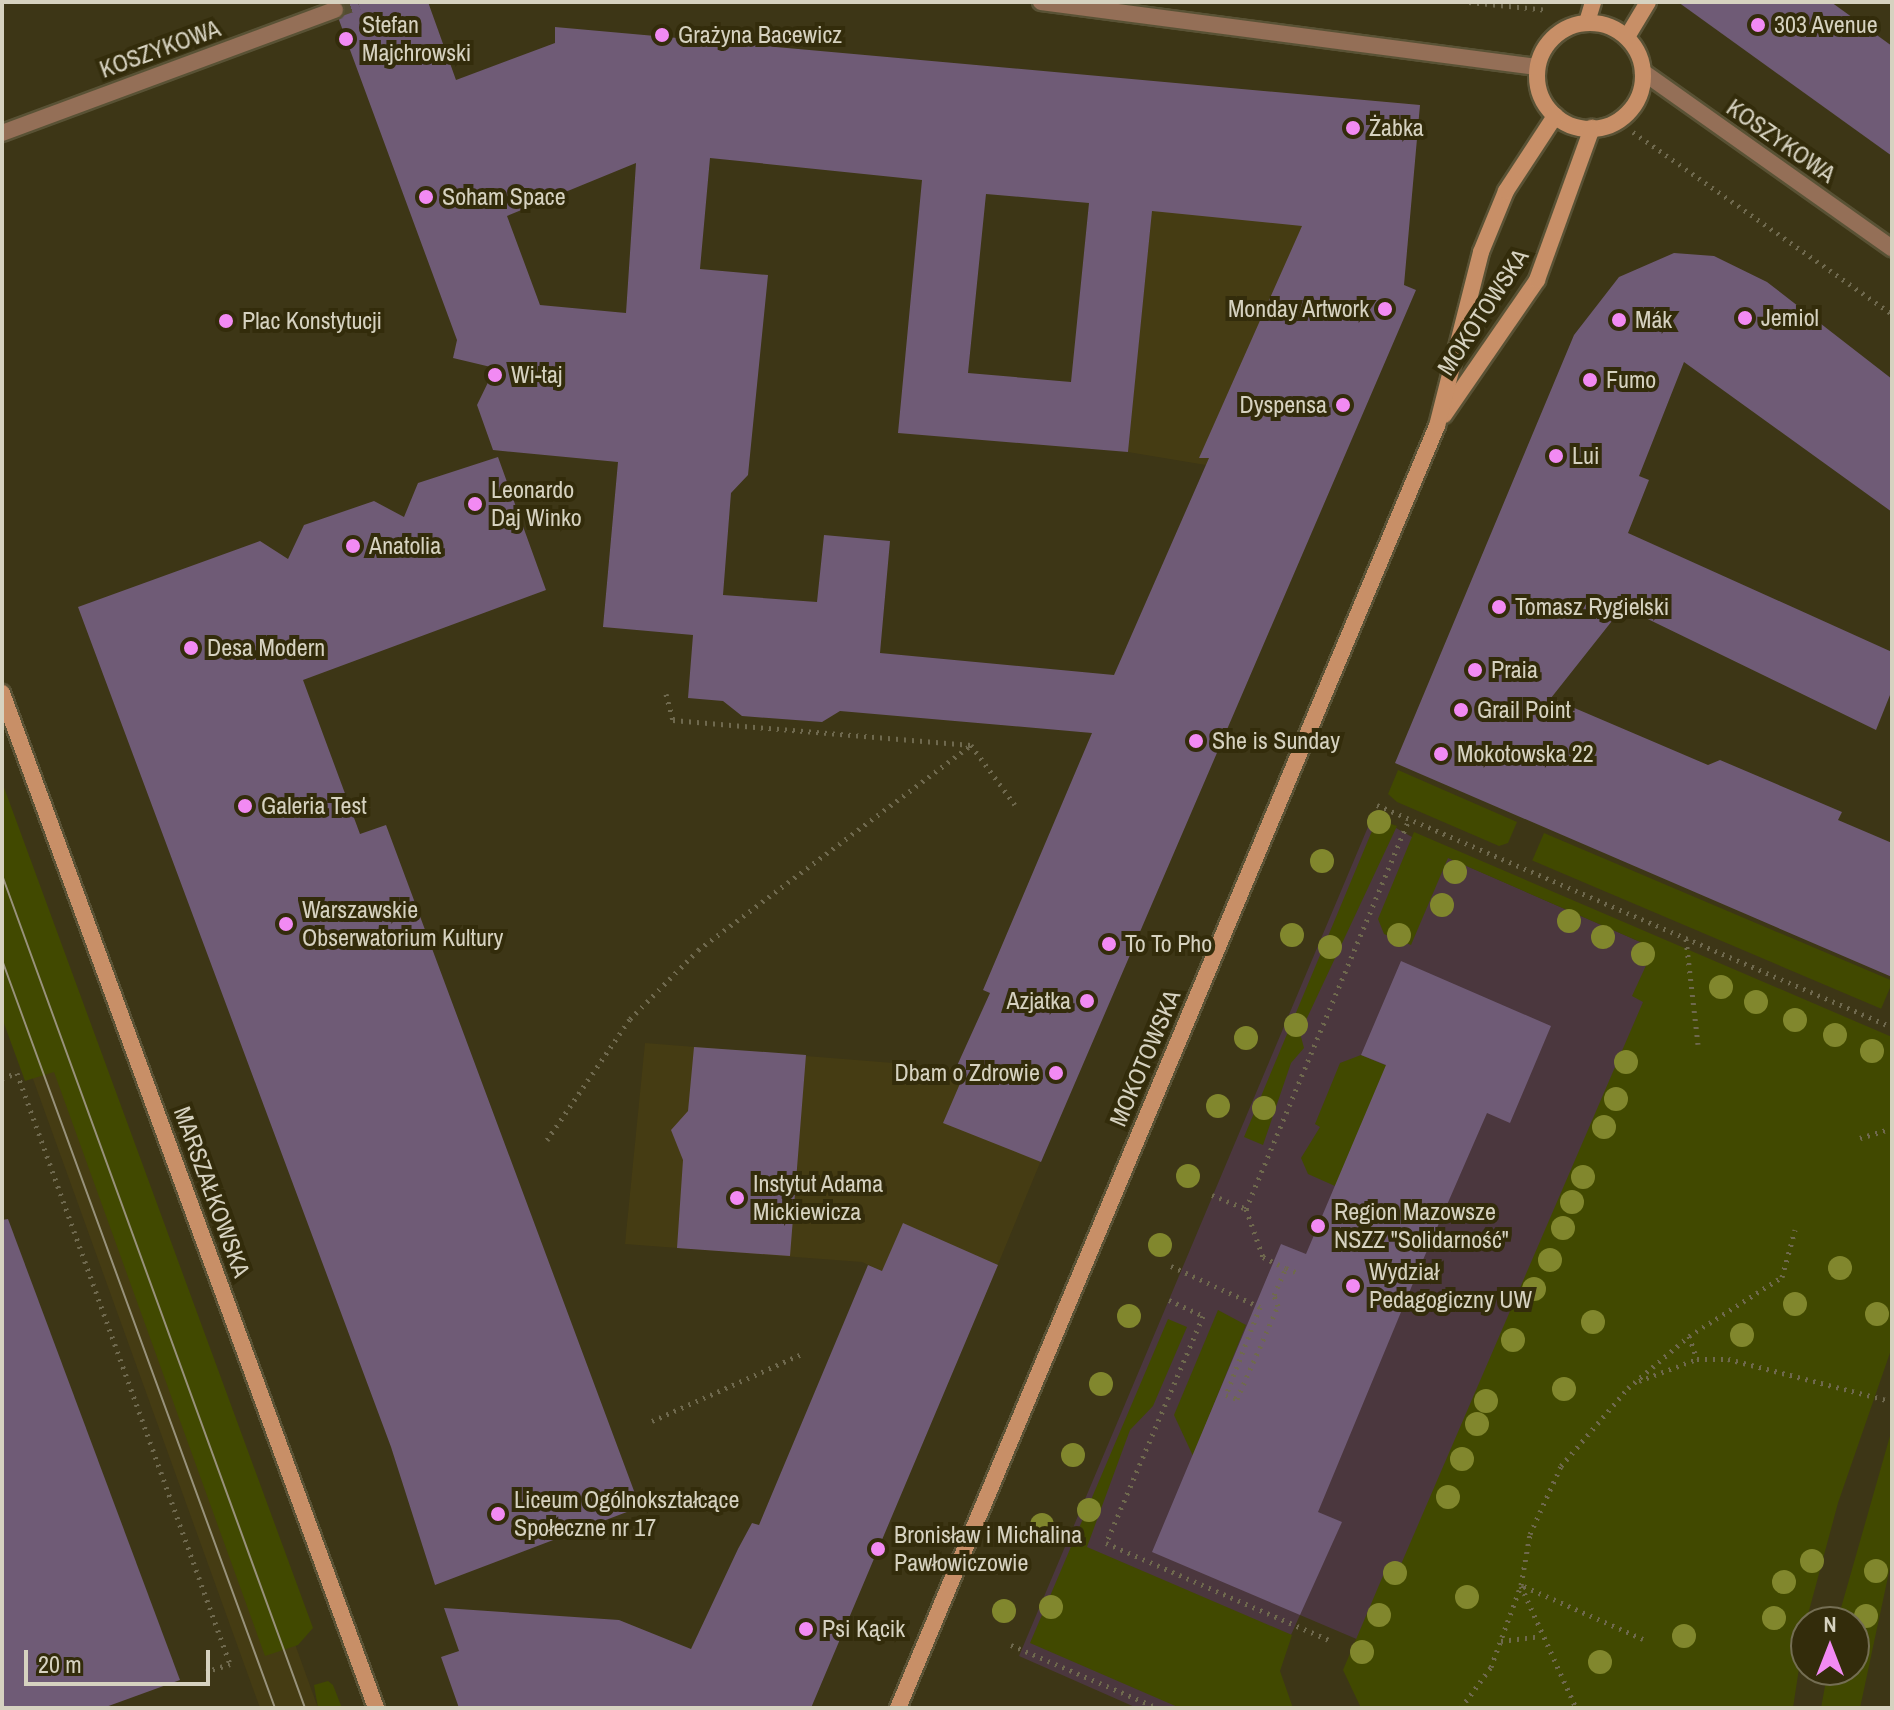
<!DOCTYPE html>
<html>
<head>
<meta charset="utf-8">
<style>
	body { margin:0 }
	#map { position:relative; width:1894px; height:1710px; overflow:hidden; background:#3d3616; font-family:"Archivo Narrow",sans-serif }
	div>[style] { position:absolute }
	[style*='--x'] { left:calc(var(--x)*1px); top:calc(var(--y)*1px); width:calc(var(--w)*1px); rotate:calc(var(--a)*1deg) }
	.built>* { inset:0; background:#453c13 }
	.education>* { inset:0; background:#4b373e }
	.green>* { inset:0; background:#414900; transform-origin:0 0 }
	.building>* { inset:0; background:#6f5b76 }
	.street-tunnel>* { height:16px; margin-top:-8px; transform-origin:0; background:repeating-linear-gradient(90deg,#544d30 0 16px,transparent 0 24px) }
	.path>* { height:5px; margin-top:-2.5px; transform-origin:0; background:repeating-linear-gradient(90deg,#6f694e 0 2px,transparent 0 8px) }
	.roads { filter:drop-shadow(2px 0 #595235) drop-shadow(-2px 0 #595235) drop-shadow(0 2px #595235) drop-shadow(0 -2px #595235) }
	.street>* { height:16px; margin:-8px; padding:0 8px; transform-origin:8px; border-radius:8px; background:#946f57 }
	.secondary>* { height:16px; margin:-8px; padding:0 8px; transform-origin:8px; border-radius:8px; background:#c88f67 }
	.secondary>.ring { margin:-8px; padding:0; box-sizing:content-box; background:none; border:16px solid #c88f67; border-radius:50% }
	.tram>* { height:2px; margin:-1px; padding:0 1px; transform-origin:1px; border-radius:1px; background:#98927b }
	.trees>* { width:24px; height:24px; margin:-12px; border-radius:50%; background:#81872d }
	.dots>* { width:22px; height:22px; translate:-50% -50%; box-sizing:border-box; border:4px solid #332c0b; border-radius:50% }
	span { translate:-50% -50%; white-space:nowrap; text-align:center; line-height:1.15; -webkit-text-stroke:8px #332c0b; paint-order:stroke }
	.poi-label { font-size:24px; color:#d6d2c0 }
	.left { translate:0 -50%; text-align:left }
	.right { translate:-100% -50%; text-align:right }
	.street-label { font-size:24px; color:#d6d2c0 }
	.frame { position:absolute; inset:0; border:4px solid #d6d2c0; pointer-events:none }
	.north { position:absolute; left:1790px; top:1606px; width:80px; height:80px; box-sizing:border-box; background:#332c0b; border:2px solid #746e53; border-radius:50%; rotate:0deg; font-size:22px; font-weight:700; line-height:32px; text-align:center; color:#d6d2c0 }
	.north::after { content:''; display:block; margin:auto; width:28px; height:36px; background:#f28af3; clip-path:polygon(50% 0,100% 100%,50% 72%,0 100%) }
	.scale { position:absolute; left:24px; top:1650px; width:186px; height:36px; box-sizing:border-box; border:4px solid #d6d2c0; border-top:0; padding-left:10px; font-size:24px; line-height:28px; white-space:nowrap; color:#d6d2c0; -webkit-text-stroke:6px #332c0b; paint-order:stroke }
</style>
</head>
<body>
<div id="map">
	<div class="built">
		<i style="clip-path:polygon(1163px 82px,1420px 105px,1404px 284px,1321px 511px,1206px 465px,1128px 452px)"></i>
		<i style="clip-path:polygon(2px 830px,318px 1708px,260px 1708px,2px 993px)"></i>
		<i style="clip-path:polygon(645px 1043px,956px 1068px,1059px 1117px,977px 1315px,862px 1262px,625px 1244px)"></i>
	</div>
	<div class="education">
		<i style="clip-path:polygon(1373px 815px,1451px 859px,1677px 958px,1380px 1649px,1300px 1615px,1258px 1708px,1137px 1708px,1019px 1656px)"></i>
	</div>
	<div class="green">
		<i style="clip-path:polygon(1398px 770px,1517px 822px,1508px 843px,1499px 846px,1397px 802px,1388px 794px)"></i>
		<i style="clip-path:polygon(2px 782px,313px 1628px,298px 1645px,265px 1656px,54px 1072px,25px 1081px,2px 1018px)"></i>
		<i style="clip-path:polygon(1377px 819px,1397px 826px,1300px 1033px,1304px 1048px,1291px 1063px,1263px 1145px,1244px 1137px)"></i>
		<i style="clip-path:polygon(1414px 832px,1892px 1037px,1892px 1347px,1838px 1503px,1806px 1622px,1793px 1708px,1361px 1708px,1343px 1670px,1388px 1564px,1399px 1569px,1643px 1002px,1632px 996px,1654px 948px,1448px 858px,1411px 945px,1384px 934px,1378px 919px)"></i>
		<i style="left:1544px;top:833px;width:379px;height:30px;rotate:23deg"></i>
		<i style="clip-path:polygon(1361px 1055px,1392px 1068px,1335px 1186px,1308px 1174px,1301px 1158px,1320px 1127px,1315px 1124px,1340px 1063px)"></i>
		<i style="clip-path:polygon(1218px 1310px,1246px 1325px,1193px 1456px,1174px 1415px)"></i>
		<i style="clip-path:polygon(1168px 1319px,1187px 1327px,1153px 1406px,1130px 1430px,1087px 1547px,1292px 1635px,1280px 1671px,1293px 1708px,1180px 1708px,1030px 1643px)"></i>
		<i style="clip-path:polygon(1892px 1429px,1892px 1558px,1860px 1708px,1821px 1708px,1828px 1670px,1854px 1670px,1854px 1622px,1837px 1622px)"></i>
		<i style="clip-path:polygon(328px 1681px,333px 1685px,342px 1708px,318px 1708px,314px 1685px)"></i>
	</div>
	<div class="building">
		<i style="clip-path:polygon(evenodd,342px 2px,428px 2px,456px 80px,555px 43px,555px 27px,1420px 105px,1404px 285px,1416px 290px,1041px 1162px,943px 1123px,965px 1072px,956px 1068px,990px 993px,983px 990px,1092px 733px,840px 711px,822px 722px,742px 716px,723px 701px,688px 698px,693px 635px,603px 627px,618px 462px,493px 450px,477px 405px,495px 368px,453px 358px,457px 340px,339px 20px,342px 2px,710px 158px,922px 180px,898px 433px,1128px 452px,1152px 211px,1302px 226px,1199px 458px,1209px 458px,1114px 675px,880px 653px,890px 541px,824px 535px,817px 602px,723px 595px,731px 493px,748px 475px,768px 275px,700px 269px,710px 158px,342px 2px,636px 163px,626px 313px,540px 305px,507px 216px,636px 163px,342px 2px,986px 194px,1089px 203px,1071px 382px,968px 373px,986px 194px)"></i>
		<i style="clip-path:polygon(1678px 2px,1831px 2px,1892px 46px,1892px 156px)"></i>
		<i style="clip-path:polygon(1674px 253px,1714px 256px,1767px 282px,1892px 379px,1892px 512px,1684px 362px,1639px 476px,1649px 480px,1628px 533px,1892px 652px,1892px 690px,1876px 730px,1623px 607px,1551px 698px,1708px 765px,1720px 760px,1842px 812px,1838px 820px,1892px 843px,1892px 977px,1395px 763px,1574px 335px,1619px 277px)"></i>
		<i style="clip-path:polygon(498px 457px,546px 590px,303px 680px,360px 834px,386px 825px,640px 1507px,435px 1585px,391px 1447px,78px 607px,260px 541px,288px 559px,304px 525px,374px 501px,404px 517px,418px 483px)"></i>
		<i style="clip-path:polygon(1401px 961px,1551px 1026px,1510px 1123px,1487px 1113px,1416px 1276px,1318px 1512px,1342px 1522px,1300px 1615px,1152px 1552px,1281px 1244px,1306px 1254px,1386px 1065px,1361px 1055px)"></i>
		<i style="clip-path:polygon(694px 1047px,806px 1055px,790px 1256px,677px 1248px,683px 1160px,671px 1130px,688px 1111px)"></i>
		<i style="clip-path:polygon(8px 1219px,180px 1680px,103px 1708px,2px 1708px,2px 1220px)"></i>
		<i style="clip-path:polygon(903px 1223px,998px 1265px,811px 1708px,459px 1708px,441px 1657px,459px 1651px,444px 1608px,619px 1620px,691px 1649px,738px 1549px,752px 1523px,759px 1525px,868px 1265px,882px 1271px)"></i>
	</div>
	<div class="street-tunnel">
		<i style="--x:335;--y:10;--w:24;--a:-19"></i>
	</div>
	<div class="path">
		<i style="--x:1469;--y:2;--w:79;--a:5.8"></i>
		<i style="--x:1633;--y:132;--w:317;--a:35.1"></i>
		<i style="--x:666;--y:694;--w:27;--a:75"></i>
		<i style="--x:673;--y:720;--w:299;--a:4.8"></i>
		<i style="--x:971;--y:745;--w:74;--a:53.7"></i>
		<i style="--x:1377;--y:805;--w:561;--a:23.32"></i>
		<i style="--x:1686;--y:939;--w:106;--a:83.5"></i>
		<i style="--x:2;--y:1078;--w:16;--a:-18"></i>
		<i style="--x:17;--y:1073;--w:628;--a:70.18"></i>
		<i style="--x:230;--y:1664;--w:25;--a:162"></i>
		<i style="--x:1860;--y:1138;--w:34;--a:-17"></i>
		<i style="--x:547;--y:1140;--w:147;--a:-55.6"></i>
		<i style="--x:630;--y:1019;--w:97;--a:-45.4"></i>
		<i style="--x:698;--y:950;--w:341;--a:-36.9"></i>
		<i style="--x:1212;--y:1195;--w:37;--a:22"></i>
		<i style="--x:1246;--y:1209;--w:51;--a:70.5"></i>
		<i style="--x:1263;--y:1257;--w:25;--a:26"></i>
		<i style="--x:1246;--y:1209;--w:423;--a:-67.3"></i>
		<i style="--x:1171;--y:1266;--w:98;--a:24.7"></i>
		<i style="--x:1260;--y:1307;--w:94;--a:111.1"></i>
		<i style="--x:1226;--y:1395;--w:12;--a:20"></i>
		<i style="--x:1237;--y:1399;--w:102;--a:-66.2"></i>
		<i style="--x:1278;--y:1306;--w:12;--a:-110"></i>
		<i style="--x:1274;--y:1295;--w:30;--a:-66"></i>
		<i style="--x:1286;--y:1268;--w:13;--a:23"></i>
		<i style="--x:1169;--y:1300;--w:38;--a:25"></i>
		<i style="--x:1203;--y:1316;--w:247;--a:113.1"></i>
		<i style="--x:1106;--y:1543;--w:243;--a:23.5"></i>
		<i style="--x:1689;--y:1336;--w:24;--a:71"></i>
		<i style="--x:1639;--y:1381;--w:62;--a:-20.8"></i>
		<i style="--x:1697;--y:1359;--w:31;--a:0"></i>
		<i style="--x:1728;--y:1359;--w:164;--a:14.5"></i>
		<i style="--x:652;--y:1421;--w:164;--a:-24.1"></i>
		<i style="--x:1521;--y:1586;--w:134;--a:65.7"></i>
		<i style="--x:1643;--y:1639;--w:133;--a:-156.1"></i>
		<i style="--x:1521;--y:1585;--w:52;--a:-80"></i>
		<i style="--x:1530;--y:1534;--w:75;--a:-65.5"></i>
		<i style="--x:1561;--y:1466;--w:103;--a:-49.3"></i>
		<i style="--x:1628;--y:1388;--w:80;--a:-40.4"></i>
		<i style="--x:1689;--y:1336;--w:110;--a:-32.4"></i>
		<i style="--x:1782;--y:1277;--w:49;--a:-74.5"></i>
		<i style="--x:1501;--y:1641;--w:38;--a:-7"></i>
		<i style="--x:1011;--y:1645;--w:160;--a:23.2"></i>
		<i style="--x:1461;--y:1708;--w:51;--a:-53.8"></i>
		<i style="--x:1491;--y:1667;--w:87;--a:-69.9"></i>
	</div>
	<div class="roads">
		<div class="street">
			<i style="--x:1041;--y:2;--w:500;--a:7.47"></i>
			<i style="--x:1643;--y:72;--w:305;--a:35.3"></i>
			<i style="--x:2;--y:133;--w:355;--a:-20.3"></i>
		</div>
		<div class="secondary">
			<i style="--x:1587;--y:22;--w:21;--a:-73"></i>
			<i class="ring" style="left:1537px;top:23px;width:90px;height:90px"></i>
			<i style="--x:1627;--y:37;--w:41;--a:-59"></i>
			<i style="--x:1444;--y:415;--w:164;--a:-55.4"></i>
			<i style="--x:1537;--y:280;--w:162;--a:-70.1"></i>
			<i style="--x:2;--y:693;--w:1082;--a:69.77"></i>
			<i style="--x:898;--y:1708;--w:1391;--a:-67.2"></i>
			<i style="--x:1437;--y:426;--w:179;--a:-75.8"></i>
			<i style="--x:1481;--y:252;--w:66;--a:-67.7"></i>
			<i style="--x:1506;--y:191;--w:90;--a:-56.8"></i>
		</div>
	</div>
	<div class="tram">
		<i style="--x:2;--y:875;--w:886;--a:70.01"></i>
		<i style="--x:2;--y:960;--w:796;--a:69.95"></i>
	</div>
	<div class="trees">
		<i style="left:1379px;top:822px"></i>
		<i style="left:1322px;top:861px"></i>
		<i style="left:1455px;top:872px"></i>
		<i style="left:1442px;top:905px"></i>
		<i style="left:1569px;top:921px"></i>
		<i style="left:1292px;top:935px"></i>
		<i style="left:1399px;top:935px"></i>
		<i style="left:1603px;top:937px"></i>
		<i style="left:1330px;top:947px"></i>
		<i style="left:1643px;top:954px"></i>
		<i style="left:1721px;top:987px"></i>
		<i style="left:1756px;top:1002px"></i>
		<i style="left:1795px;top:1020px"></i>
		<i style="left:1296px;top:1025px"></i>
		<i style="left:1835px;top:1035px"></i>
		<i style="left:1246px;top:1038px"></i>
		<i style="left:1872px;top:1051px"></i>
		<i style="left:1626px;top:1062px"></i>
		<i style="left:1616px;top:1099px"></i>
		<i style="left:1218px;top:1106px"></i>
		<i style="left:1264px;top:1108px"></i>
		<i style="left:1604px;top:1127px"></i>
		<i style="left:1188px;top:1176px"></i>
		<i style="left:1583px;top:1177px"></i>
		<i style="left:1572px;top:1202px"></i>
		<i style="left:1563px;top:1228px"></i>
		<i style="left:1160px;top:1245px"></i>
		<i style="left:1550px;top:1260px"></i>
		<i style="left:1840px;top:1268px"></i>
		<i style="left:1534px;top:1289px"></i>
		<i style="left:1795px;top:1304px"></i>
		<i style="left:1877px;top:1314px"></i>
		<i style="left:1129px;top:1316px"></i>
		<i style="left:1593px;top:1322px"></i>
		<i style="left:1742px;top:1335px"></i>
		<i style="left:1513px;top:1340px"></i>
		<i style="left:1101px;top:1384px"></i>
		<i style="left:1564px;top:1389px"></i>
		<i style="left:1486px;top:1401px"></i>
		<i style="left:1477px;top:1424px"></i>
		<i style="left:1073px;top:1455px"></i>
		<i style="left:1462px;top:1459px"></i>
		<i style="left:1448px;top:1497px"></i>
		<i style="left:1089px;top:1510px"></i>
		<i style="left:1042px;top:1525px"></i>
		<i style="left:1812px;top:1561px"></i>
		<i style="left:1876px;top:1571px"></i>
		<i style="left:1395px;top:1573px"></i>
		<i style="left:1784px;top:1582px"></i>
		<i style="left:1467px;top:1597px"></i>
		<i style="left:1051px;top:1607px"></i>
		<i style="left:1004px;top:1611px"></i>
		<i style="left:1379px;top:1615px"></i>
		<i style="left:1866px;top:1616px"></i>
		<i style="left:1774px;top:1618px"></i>
		<i style="left:1684px;top:1636px"></i>
		<i style="left:1362px;top:1652px"></i>
		<i style="left:1600px;top:1662px"></i>
	</div>
	<div class="dots">
		<i style="left:1758px;top:25px;background:#f28af3"></i>
		<i style="left:662px;top:35px;background:#f28af3"></i>
		<i style="left:346px;top:39px;background:#f28af3"></i>
		<i style="left:1353px;top:128px;background:#f28af3"></i>
		<i style="left:426px;top:197px;background:#f28af3"></i>
		<i style="left:1385px;top:309px;background:#f28af3"></i>
		<i style="left:1745px;top:318px;background:#f28af3"></i>
		<i style="left:1619px;top:320px;background:#f28af3"></i>
		<i style="left:226px;top:321px;background:#f28af3"></i>
		<i style="left:495px;top:375px;background:#f28af3"></i>
		<i style="left:1590px;top:380px;background:#f28af3"></i>
		<i style="left:1343px;top:405px;background:#f28af3"></i>
		<i style="left:1556px;top:456px;background:#f28af3"></i>
		<i style="left:475px;top:504px;background:#f28af3"></i>
		<i style="left:353px;top:546px;background:#f28af3"></i>
		<i style="left:1499px;top:607px;background:#f28af3"></i>
		<i style="left:191px;top:648px;background:#f28af3"></i>
		<i style="left:1475px;top:670px;background:#f28af3"></i>
		<i style="left:1461px;top:710px;background:#f28af3"></i>
		<i style="left:1196px;top:741px;background:#f28af3"></i>
		<i style="left:1441px;top:754px;background:#f28af3"></i>
		<i style="left:245px;top:806px;background:#f28af3"></i>
		<i style="left:286px;top:924px;background:#f28af3"></i>
		<i style="left:1109px;top:944px;background:#f28af3"></i>
		<i style="left:1087px;top:1001px;background:#f28af3"></i>
		<i style="left:1056px;top:1073px;background:#f28af3"></i>
		<i style="left:737px;top:1198px;background:#f28af3"></i>
		<i style="left:1318px;top:1226px;background:#f28af3"></i>
		<i style="left:1353px;top:1286px;background:#f28af3"></i>
		<i style="left:498px;top:1514px;background:#f28af3"></i>
		<i style="left:878px;top:1549px;background:#f28af3"></i>
		<i style="left:806px;top:1629px;background:#f28af3"></i>
	</div>
	<div class="poi-label">
		<span class="left" style="left:362px;top:39px">Stefan<br>Majchrowski</span>
		<span class="left" style="left:1774px;top:25px">303 Avenue</span>
		<span class="left" style="left:678px;top:35px">Grażyna Bacewicz</span>
		<span class="left" style="left:1369px;top:128px">Żabka</span>
		<span class="left" style="left:442px;top:197px">Soham Space</span>
		<span class="right" style="left:1369px;top:309px">Monday Artwork</span>
		<span class="left" style="left:1761px;top:318px">Jemiol</span>
		<span class="left" style="left:1635px;top:320px">Mák</span>
		<span class="left" style="left:242px;top:321px">Plac Konstytucji</span>
		<span class="left" style="left:511px;top:375px">Wi-taj</span>
		<span class="left" style="left:1606px;top:380px">Fumo</span>
		<span class="right" style="left:1327px;top:405px">Dyspensa</span>
		<span class="left" style="left:1572px;top:456px">Lui</span>
		<span class="left" style="left:491px;top:504px">Leonardo<br>Daj Winko</span>
		<span class="left" style="left:369px;top:546px">Anatolia</span>
		<span class="left" style="left:1515px;top:607px">Tomasz Rygielski</span>
		<span class="left" style="left:207px;top:648px">Desa Modern</span>
		<span class="left" style="left:1491px;top:670px">Praia</span>
		<span class="left" style="left:1477px;top:710px">Grail Point</span>
		<span class="left" style="left:1212px;top:741px">She is Sunday</span>
		<span class="left" style="left:1457px;top:754px">Mokotowska 22</span>
		<span class="left" style="left:261px;top:806px">Galeria Test</span>
		<span class="left" style="left:302px;top:924px">Warszawskie<br>Obserwatorium Kultury</span>
		<span class="left" style="left:1125px;top:944px">To To Pho</span>
		<span class="right" style="left:1071px;top:1001px">Azjatka</span>
		<span class="right" style="left:1040px;top:1073px">Dbam o Zdrowie</span>
		<span class="left" style="left:753px;top:1198px">Instytut Adama<br>Mickiewicza</span>
		<span class="left" style="left:1334px;top:1226px">Region Mazowsze<br>NSZZ "Solidarność"</span>
		<span class="left" style="left:1369px;top:1286px">Wydział<br>Pedagogiczny UW</span>
		<span class="left" style="left:514px;top:1514px">Liceum Ogólnokształcące<br>Społeczne nr 17</span>
		<span class="left" style="left:894px;top:1549px">Bronisław i Michalina<br>Pawłowiczowie</span>
		<span class="left" style="left:822px;top:1629px">Psi Kącik</span>
	</div>
	<div class="street-label">
		<span style="left:160px;top:49px;rotate:-20deg">KOSZYKOWA</span>
		<span style="left:1781px;top:141px;rotate:35deg">KOSZYKOWA</span>
		<span style="left:1483px;top:312px;rotate:-57deg">MOKOTOWSKA</span>
		<span style="left:1145px;top:1058px;rotate:-67deg">MOKOTOWSKA</span>
		<span style="left:212px;top:1192px;rotate:70deg">MARSZAŁKOWSKA</span>
	</div>
	<div class="frame"></div>
	<div class="north">N</div>
	<div class="scale">20 m</div>
</div>
</body>
</html>
